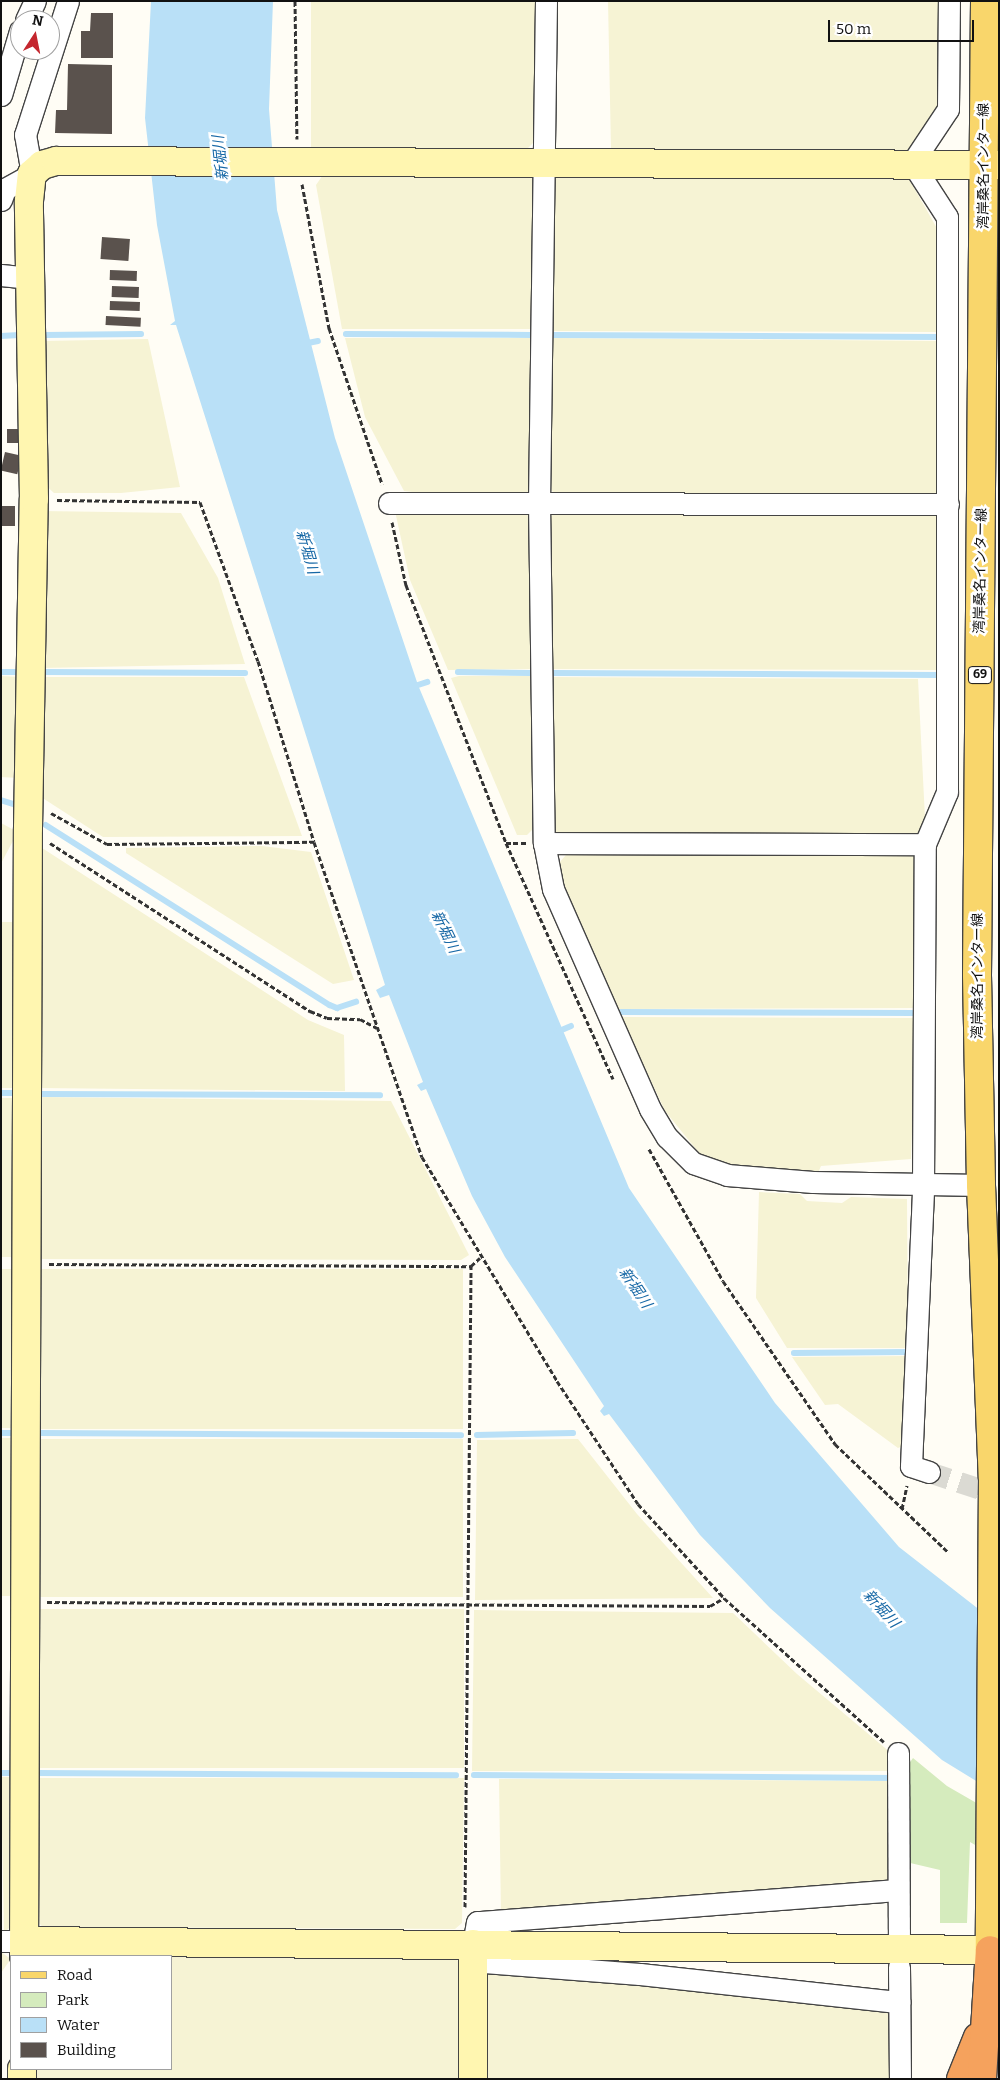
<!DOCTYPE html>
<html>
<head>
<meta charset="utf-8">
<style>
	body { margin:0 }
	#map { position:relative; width:1000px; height:2080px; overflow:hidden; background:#fffdf5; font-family:Bitter,"Noto Sans JP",serif }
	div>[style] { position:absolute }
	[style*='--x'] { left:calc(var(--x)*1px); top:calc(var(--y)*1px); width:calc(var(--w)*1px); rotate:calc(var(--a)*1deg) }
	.farmland>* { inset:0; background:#f6f3d4; transform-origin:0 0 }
	.green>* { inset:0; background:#d5ebbd }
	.water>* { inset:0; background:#b9e0f7 }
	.stream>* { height:5.5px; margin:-2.75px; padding:0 2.75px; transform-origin:2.75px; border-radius:2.75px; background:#b9e0f7 }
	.building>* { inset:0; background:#5a524d; transform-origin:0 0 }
	.street-tunnel>* { height:21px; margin-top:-10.5px; transform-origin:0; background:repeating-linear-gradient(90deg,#dbdad3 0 21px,transparent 0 32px) }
	.path>* { height:3px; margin-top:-1.5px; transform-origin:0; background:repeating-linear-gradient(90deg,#333 0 5px,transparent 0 7.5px) }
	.roads { filter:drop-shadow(1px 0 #444) drop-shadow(-1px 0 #444) drop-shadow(0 1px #444) drop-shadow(0 -1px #444) }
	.street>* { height:21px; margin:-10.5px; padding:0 10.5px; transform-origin:10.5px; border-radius:10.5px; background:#fff }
	.secondary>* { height:28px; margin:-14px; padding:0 14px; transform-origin:14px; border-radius:14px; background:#fff6b0 }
	.primary>* { height:28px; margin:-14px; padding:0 14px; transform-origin:14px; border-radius:14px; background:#f9d66b }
	.highway>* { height:28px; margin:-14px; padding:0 14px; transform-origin:14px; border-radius:14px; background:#f5a25d }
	span { translate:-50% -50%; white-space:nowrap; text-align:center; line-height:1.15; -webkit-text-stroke:5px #fff; paint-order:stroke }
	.shield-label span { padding:1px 4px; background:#fff; border:1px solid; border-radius:4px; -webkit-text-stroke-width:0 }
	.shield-label { font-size:12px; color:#111; font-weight:700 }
	.street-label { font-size:14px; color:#111 }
	.water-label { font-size:15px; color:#1768a6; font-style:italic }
	.frame { position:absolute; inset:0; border:2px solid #111; pointer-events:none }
	.legend { position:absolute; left:10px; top:1955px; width:162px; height:115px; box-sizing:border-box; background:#fff; border:1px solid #a0a0a0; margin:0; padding:6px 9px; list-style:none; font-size:15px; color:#111 }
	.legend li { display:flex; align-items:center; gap:10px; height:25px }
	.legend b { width:25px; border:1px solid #a0a0a0 }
	.north { position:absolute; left:10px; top:10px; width:50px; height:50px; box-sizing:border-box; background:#fff; border:1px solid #a0a0a0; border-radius:50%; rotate:11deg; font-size:14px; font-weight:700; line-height:20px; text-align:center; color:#111 }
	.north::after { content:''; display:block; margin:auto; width:18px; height:22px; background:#c4262e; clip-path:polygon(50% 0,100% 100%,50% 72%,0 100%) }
	.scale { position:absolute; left:828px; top:20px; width:146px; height:22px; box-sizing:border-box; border:2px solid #111; border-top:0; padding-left:6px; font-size:15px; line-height:18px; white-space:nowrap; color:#111; -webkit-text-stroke:4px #fff; paint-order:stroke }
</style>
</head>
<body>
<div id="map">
	<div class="farmland">
		<i style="clip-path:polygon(311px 1px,536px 1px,536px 140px,527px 149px,311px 147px)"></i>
		<i style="clip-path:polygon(608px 1px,944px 1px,940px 106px,908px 151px,611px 149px)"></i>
		<i style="clip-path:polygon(325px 172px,526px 174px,535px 181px,534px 329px,342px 329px,316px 185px)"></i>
		<i style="clip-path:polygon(553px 175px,908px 177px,939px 232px,942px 332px,553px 331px)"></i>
		<i style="clip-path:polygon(345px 338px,534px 338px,533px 491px,527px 497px,462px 498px,404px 491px,365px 417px)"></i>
		<i style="clip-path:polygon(553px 338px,941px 341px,942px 490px,934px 498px,558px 497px,551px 490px)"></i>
		<i style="clip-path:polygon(148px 339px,180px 487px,121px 493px,54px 493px,43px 483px,43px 341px)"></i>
		<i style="clip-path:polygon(558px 508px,931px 509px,942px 518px,940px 670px,551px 669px,550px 518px)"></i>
		<i style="clip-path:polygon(527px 509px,532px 515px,532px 669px,448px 670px,410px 580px,395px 511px)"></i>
		<i style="clip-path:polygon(41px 511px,181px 513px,218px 578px,245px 664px,41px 668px)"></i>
		<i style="left:1px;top:676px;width:19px;height:101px;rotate:3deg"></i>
		<i style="clip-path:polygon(459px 676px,532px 676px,533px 829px,527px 835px,517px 835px,451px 678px)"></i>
		<i style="clip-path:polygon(41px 677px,244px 677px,302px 836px,103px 837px,41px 797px)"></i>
		<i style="clip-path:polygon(551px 677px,918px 679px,925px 818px,918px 837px,559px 835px,552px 829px)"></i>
		<i style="left:1px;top:823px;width:19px;height:87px;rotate:28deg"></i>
		<i style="clip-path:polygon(39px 846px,308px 1020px,344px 1035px,345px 1091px,38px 1088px)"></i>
		<i style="clip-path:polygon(262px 846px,311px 852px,354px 980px,333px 984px,126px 853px,126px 848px)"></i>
		<i style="clip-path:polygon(572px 848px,918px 849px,916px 1008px,618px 1009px,564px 887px,559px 863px)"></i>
		<i style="left:1px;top:922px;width:16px;height:166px"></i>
		<i style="clip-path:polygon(621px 1017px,916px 1018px,911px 1159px,821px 1166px,818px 1173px,733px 1169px,700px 1154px,665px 1111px)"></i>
		<i style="clip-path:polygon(38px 1097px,391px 1101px,469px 1255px,461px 1260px,38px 1259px)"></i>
		<i style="left:1px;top:1098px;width:16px;height:159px"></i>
		<i style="clip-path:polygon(759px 1192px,800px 1194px,807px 1201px,842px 1203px,851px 1197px,907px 1199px,908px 1348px,787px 1348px,756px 1298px)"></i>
		<i style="left:1px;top:1269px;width:14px;height:159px"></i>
		<i style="left:36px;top:1269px;width:427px;height:160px"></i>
		<i style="clip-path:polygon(908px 1356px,905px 1445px,898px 1448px,838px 1404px,825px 1405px,792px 1357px)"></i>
		<i style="left:1px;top:1438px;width:14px;height:158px"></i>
		<i style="left:37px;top:1439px;width:426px;height:158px"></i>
		<i style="clip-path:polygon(578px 1439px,637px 1514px,713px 1598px,475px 1600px,477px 1440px)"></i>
		<i style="left:36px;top:1609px;width:428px;height:159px"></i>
		<i style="clip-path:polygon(474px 1610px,733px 1613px,797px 1674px,891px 1753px,890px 1771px,472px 1771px)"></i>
		<i style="clip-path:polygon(1px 1777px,13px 1777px,12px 1925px,4px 1933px)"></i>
		<i style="clip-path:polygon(34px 1778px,464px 1778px,462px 1923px,455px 1929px,43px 1927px,33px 1918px)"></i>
		<i style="clip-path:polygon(499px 1779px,893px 1781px,891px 1879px,885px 1885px,501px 1915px)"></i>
		<i style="left:1px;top:1952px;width:12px;height:127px;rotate:35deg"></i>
		<i style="clip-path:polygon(42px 1953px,454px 1956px,463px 1967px,461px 2079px,32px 2079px,32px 2069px,171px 2069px,171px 1956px,39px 1956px)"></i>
		<i style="clip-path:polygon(493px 1971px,887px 2008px,893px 2018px,893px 2079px,485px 2079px,486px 1976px)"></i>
	</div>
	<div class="green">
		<i style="clip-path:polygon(913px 1758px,947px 1786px,999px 1816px,999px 1859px,970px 1842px,967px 1923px,940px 1923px,940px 1870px,906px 1862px,908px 1765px)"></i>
	</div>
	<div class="water">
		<i style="clip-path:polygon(151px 1px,273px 1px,269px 109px,277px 210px,335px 438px,418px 685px,629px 1188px,775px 1403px,899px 1547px,999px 1625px,999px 1795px,942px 1760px,770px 1608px,700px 1535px,609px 1414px,604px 1416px,600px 1411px,604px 1406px,505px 1257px,472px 1196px,426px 1089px,421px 1091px,417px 1085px,423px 1082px,389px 995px,380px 998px,376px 990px,385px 985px,176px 325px,170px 325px,175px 321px,157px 225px,145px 118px)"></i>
	</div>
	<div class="stream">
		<i style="--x:346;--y:334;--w:185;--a:0.3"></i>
		<i style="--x:45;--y:335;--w:96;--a:-0.6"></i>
		<i style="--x:553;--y:335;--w:386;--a:0.3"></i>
		<i style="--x:1;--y:336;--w:18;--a:-3"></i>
		<i style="--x:303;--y:344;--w:15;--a:-11"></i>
		<i style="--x:1;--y:672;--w:17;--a:0"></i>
		<i style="--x:43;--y:672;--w:202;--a:0.3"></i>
		<i style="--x:458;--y:672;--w:72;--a:0.8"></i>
		<i style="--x:552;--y:673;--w:387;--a:0.3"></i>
		<i style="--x:412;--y:687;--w:16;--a:-18"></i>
		<i style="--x:1;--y:800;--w:13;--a:18"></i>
		<i style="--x:46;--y:825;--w:336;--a:32.4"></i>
		<i style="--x:330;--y:1005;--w:8;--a:23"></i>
		<i style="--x:337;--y:1008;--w:20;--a:-18"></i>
		<i style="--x:621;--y:1012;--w:294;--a:0.2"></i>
		<i style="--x:557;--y:1032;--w:15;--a:-23"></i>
		<i style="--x:1;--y:1093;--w:15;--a:0"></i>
		<i style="--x:41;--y:1094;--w:339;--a:0.2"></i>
		<i style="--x:794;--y:1353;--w:113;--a:-0.5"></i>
		<i style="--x:1;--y:1433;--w:12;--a:0"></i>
		<i style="--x:38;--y:1433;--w:423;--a:0.3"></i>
		<i style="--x:477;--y:1435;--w:96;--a:-1.2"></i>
		<i style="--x:1;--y:1773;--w:10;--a:0"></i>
		<i style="--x:36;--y:1773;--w:420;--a:0.3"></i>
		<i style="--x:474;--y:1775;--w:420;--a:0.4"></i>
	</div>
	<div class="building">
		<i style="clip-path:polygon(91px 13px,113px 13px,113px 58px,81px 58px,81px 31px,90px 31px)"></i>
		<i style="clip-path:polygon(68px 64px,112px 65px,112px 134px,55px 133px,56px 110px,67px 110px)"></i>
		<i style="left:102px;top:237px;width:28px;height:22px;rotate:4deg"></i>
		<i style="left:110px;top:270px;width:27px;height:10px;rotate:2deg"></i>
		<i style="left:112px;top:286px;width:27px;height:11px;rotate:2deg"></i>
		<i style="left:110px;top:301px;width:30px;height:9px;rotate:2deg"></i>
		<i style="left:106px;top:316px;width:35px;height:9px;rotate:3deg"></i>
		<i style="left:7px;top:429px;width:14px;height:14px"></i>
		<i style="left:5px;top:452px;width:17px;height:19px;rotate:13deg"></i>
		<i style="left:1px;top:506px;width:14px;height:20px"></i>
	</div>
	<div class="street-tunnel">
		<i style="--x:929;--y:1472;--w:74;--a:18.2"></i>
	</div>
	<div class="path">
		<i style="--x:295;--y:1;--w:138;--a:89.2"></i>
		<i style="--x:302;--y:184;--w:147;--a:79.4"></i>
		<i style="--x:329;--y:328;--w:165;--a:71.2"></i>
		<i style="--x:57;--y:500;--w:143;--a:0.8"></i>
		<i style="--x:200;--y:502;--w:169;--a:70"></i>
		<i style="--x:258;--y:661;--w:189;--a:72.8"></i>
		<i style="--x:314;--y:842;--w:333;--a:71.1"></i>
		<i style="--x:422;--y:1157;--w:262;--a:58.9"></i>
		<i style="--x:557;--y:1381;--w:147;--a:56.6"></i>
		<i style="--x:638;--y:1504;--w:127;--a:47.5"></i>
		<i style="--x:724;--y:1598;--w:215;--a:42"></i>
		<i style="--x:392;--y:522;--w:65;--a:77.5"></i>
		<i style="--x:406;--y:585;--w:277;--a:68.8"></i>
		<i style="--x:506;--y:843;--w:20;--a:0"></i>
		<i style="--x:51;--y:813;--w:64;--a:29"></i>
		<i style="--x:107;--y:844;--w:207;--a:-0.6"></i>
		<i style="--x:50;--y:843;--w:310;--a:32.9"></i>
		<i style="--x:310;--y:1011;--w:18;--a:22"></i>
		<i style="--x:327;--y:1018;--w:33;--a:2"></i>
		<i style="--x:360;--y:1019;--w:19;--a:28"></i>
		<i style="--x:506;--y:843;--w:259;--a:65.6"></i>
		<i style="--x:649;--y:1149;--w:151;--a:60.7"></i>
		<i style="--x:723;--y:1281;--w:198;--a:55.5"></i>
		<i style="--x:835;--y:1444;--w:156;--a:43.7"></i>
		<i style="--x:49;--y:1264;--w:422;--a:0.3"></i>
		<i style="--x:471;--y:1266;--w:12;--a:-42"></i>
		<i style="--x:902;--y:1509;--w:24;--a:-78"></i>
		<i style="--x:47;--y:1602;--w:663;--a:0.35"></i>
		<i style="--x:710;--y:1606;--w:16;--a:-30"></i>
		<i style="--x:465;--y:1907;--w:641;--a:-89.46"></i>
	</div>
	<div class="roads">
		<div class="street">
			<i style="--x:546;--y:1;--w:501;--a:90.8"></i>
			<i style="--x:539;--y:502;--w:341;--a:89.2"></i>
			<i style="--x:544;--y:843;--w:47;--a:78.9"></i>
			<i style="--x:553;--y:889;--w:240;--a:66.2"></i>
			<i style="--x:650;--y:1109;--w:33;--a:59"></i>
			<i style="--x:667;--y:1137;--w:37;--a:45"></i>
			<i style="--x:693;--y:1163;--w:36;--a:19"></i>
			<i style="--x:727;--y:1175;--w:86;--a:4.7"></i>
			<i style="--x:813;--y:1182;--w:168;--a:1"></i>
			<i style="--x:26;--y:20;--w:21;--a:-65"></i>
			<i style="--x:1;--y:95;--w:67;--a:-73.5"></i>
			<i style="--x:1;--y:200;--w:12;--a:-70"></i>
			<i style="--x:5;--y:189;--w:31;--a:-29"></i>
			<i style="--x:32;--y:174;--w:40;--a:-100"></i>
			<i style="--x:25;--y:135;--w:141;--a:-72.2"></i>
			<i style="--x:1;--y:275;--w:29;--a:6"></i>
			<i style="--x:389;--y:503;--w:559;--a:0.1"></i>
			<i style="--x:544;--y:843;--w:381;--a:0.2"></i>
			<i style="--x:929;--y:1472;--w:19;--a:-162"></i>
			<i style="--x:911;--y:1466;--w:279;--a:-87.5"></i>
			<i style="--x:923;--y:1187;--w:343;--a:-89.7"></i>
			<i style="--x:925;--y:844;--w:56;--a:-67.1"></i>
			<i style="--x:947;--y:792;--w:575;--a:-90"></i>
			<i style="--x:947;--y:217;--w:64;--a:-122.9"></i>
			<i style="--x:912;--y:163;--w:65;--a:-56.3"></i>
			<i style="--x:948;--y:109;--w:108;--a:-89.5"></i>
			<i style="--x:898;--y:1753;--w:181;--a:89.7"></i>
			<i style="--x:897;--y:1890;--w:421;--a:175.6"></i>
			<i style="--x:477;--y:1922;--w:22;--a:100"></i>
			<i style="--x:473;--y:1944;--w:21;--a:59"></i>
			<i style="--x:484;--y:1962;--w:156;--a:4.4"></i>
			<i style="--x:640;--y:1974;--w:261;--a:6.2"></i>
			<i style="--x:1;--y:1941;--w:23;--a:0"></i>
			<i style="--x:899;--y:1967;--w:112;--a:89.5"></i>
		</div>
		<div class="secondary">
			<i style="--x:24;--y:1941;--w:966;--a:0.53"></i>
			<i style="--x:473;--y:1944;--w:135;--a:90"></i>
			<i style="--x:24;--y:1956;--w:1128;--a:-89.8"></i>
			<i style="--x:28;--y:828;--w:329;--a:-89"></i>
			<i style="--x:34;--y:499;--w:298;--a:-91"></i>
			<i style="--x:29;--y:201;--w:27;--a:-84"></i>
			<i style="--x:32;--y:174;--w:13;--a:-42"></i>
			<i style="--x:42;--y:165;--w:15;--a:-16"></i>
			<i style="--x:56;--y:161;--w:943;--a:0.24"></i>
			<i style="--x:22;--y:2079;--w:10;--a:-90"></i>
		</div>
		<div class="primary">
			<i style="--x:985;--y:1;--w:974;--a:90.47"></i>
			<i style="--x:977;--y:975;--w:210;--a:88.9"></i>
			<i style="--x:981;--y:1185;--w:293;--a:87.7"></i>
			<i style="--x:993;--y:1478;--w:472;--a:90.4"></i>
		</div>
		<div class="highway">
			<i style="--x:961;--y:2079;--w:45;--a:-68"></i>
			<i style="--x:982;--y:2079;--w:129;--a:-86.5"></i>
		</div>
	</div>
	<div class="shield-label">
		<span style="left:980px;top:675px">69</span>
	</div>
	<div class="street-label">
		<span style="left:984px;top:166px;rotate:-90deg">湾岸桑名インター線</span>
		<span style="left:981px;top:571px;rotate:-89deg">湾岸桑名インター線</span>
		<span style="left:978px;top:976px;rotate:-90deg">湾岸桑名インター線</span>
	</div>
	<div class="water-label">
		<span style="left:221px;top:158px;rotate:-96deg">新堀川</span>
		<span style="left:307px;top:552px;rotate:74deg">新堀川</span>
		<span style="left:445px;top:932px;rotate:64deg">新堀川</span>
		<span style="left:635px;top:1288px;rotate:56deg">新堀川</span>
		<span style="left:881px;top:1609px;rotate:48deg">新堀川</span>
	</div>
	<div class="frame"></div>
	<ul class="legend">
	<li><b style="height:6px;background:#f9d66b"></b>Road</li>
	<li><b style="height:14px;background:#d5ebbd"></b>Park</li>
	<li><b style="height:14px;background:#b9e0f7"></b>Water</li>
	<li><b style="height:14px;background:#5a524d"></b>Building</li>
	</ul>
	<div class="north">N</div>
	<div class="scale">50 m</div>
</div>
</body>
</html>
